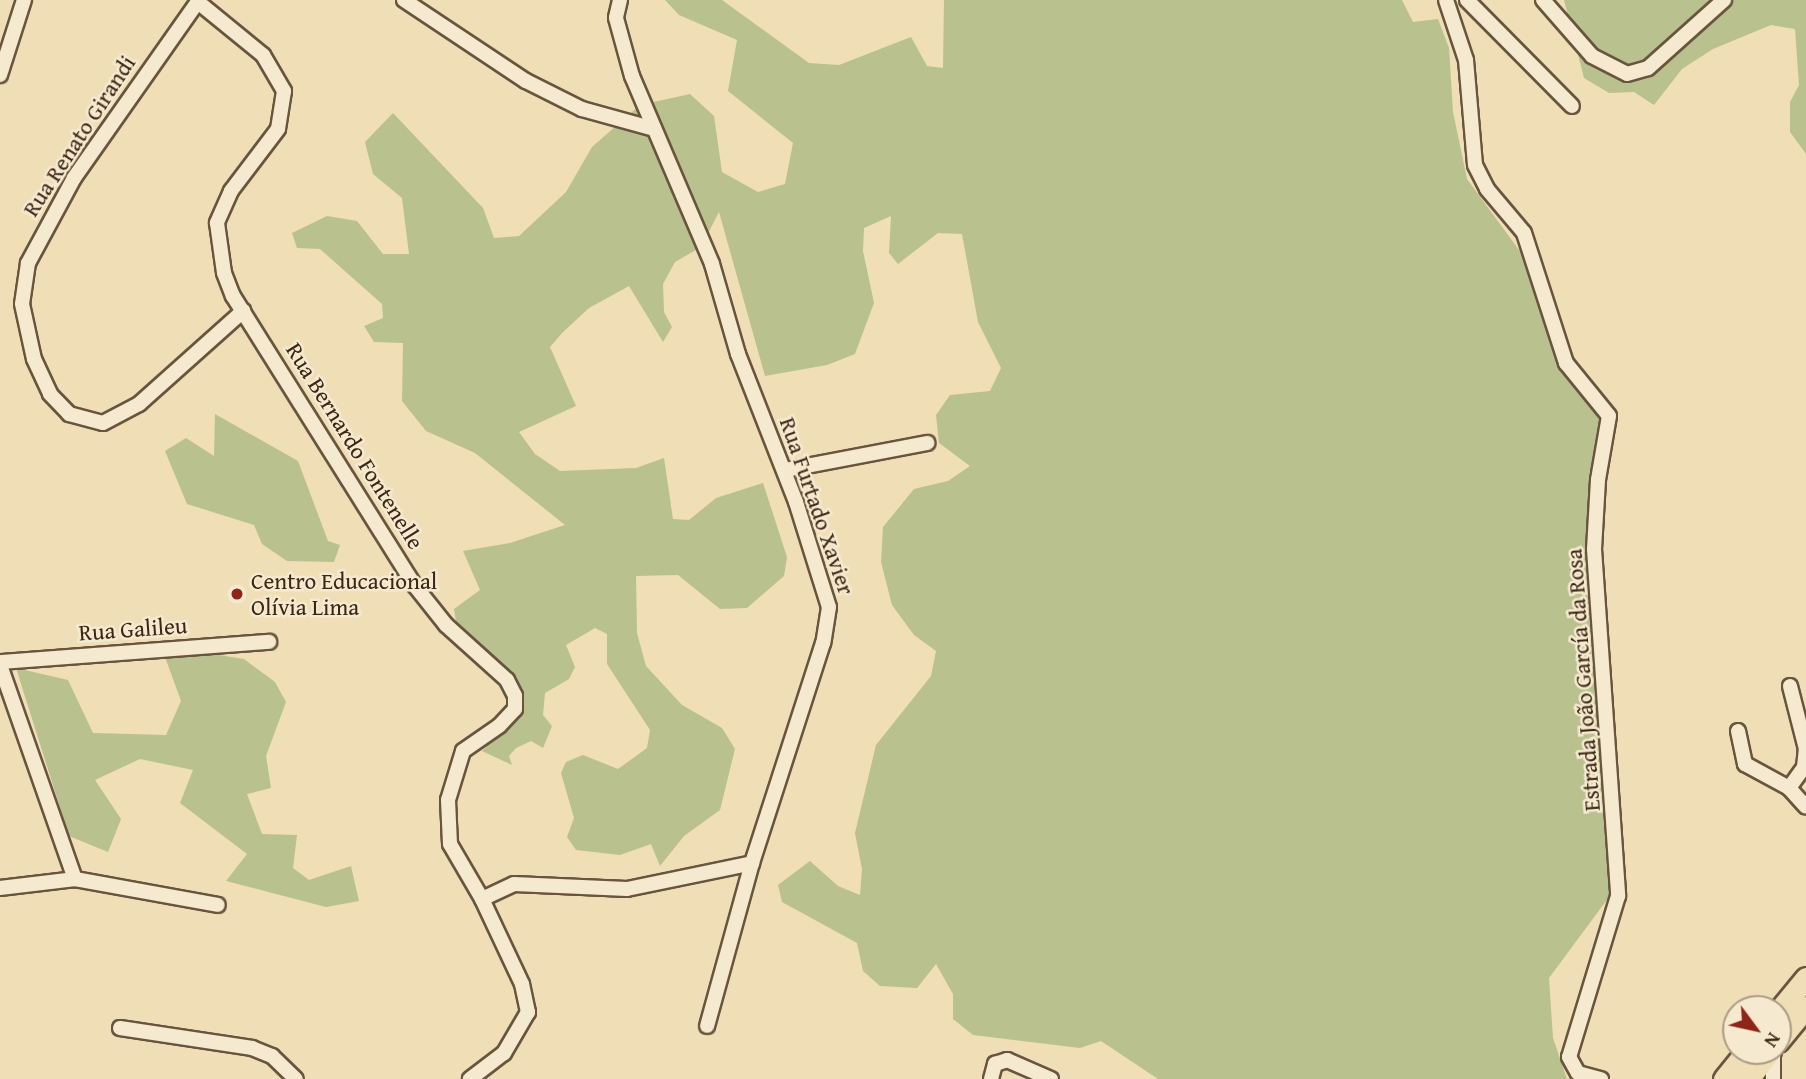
<!DOCTYPE html>
<meta charset="utf-8">
<style>
body{margin:0}
#map{position:relative;width:1806px;height:1079px;overflow:hidden;background:#efdeb6;font-family:"Gentium Book Plus",serif}
div>[style]{position:absolute}
.green>*{inset:0;background:#b9c18e}
.roads{filter:drop-shadow(2px 0 #69553d) drop-shadow(-2px 0 #69553d) drop-shadow(0 2px #69553d) drop-shadow(0 -2px #69553d)}
.minor>*{height:14px;margin:-7px;padding:0 7px;transform-origin:7px;border-radius:7px;background:#f5ead0}
.highway>*{height:21px;margin:-10.5px;padding:0 10.5px;transform-origin:10.5px;border-radius:10.5px;background:#efdeb6}
.dots>*{width:19px;height:19px;translate:-50% -50%;box-sizing:border-box;border:4px solid #f5ead0;border-radius:50%}
span{translate:-50% -50%;white-space:nowrap;text-align:center;line-height:1.15;-webkit-text-stroke:5px #f5ead0;paint-order:stroke}
.street-label{font-size:23px;color:#3c2715}
.poi-label{font-size:23px;color:#3c2715}
.left{translate:0 -50%;text-align:left}
.north{position:absolute;left:1722px;top:995px;width:70px;height:70px;box-sizing:border-box;background:#f5ead0;border:2px solid #ab9c85;border-radius:50%;rotate:123deg;font-size:19px;font-weight:700;line-height:28px;text-align:center;color:#3c2715}
.north::after{content:'';display:block;margin:auto;width:24px;height:32px;background:#8f2418;clip-path:polygon(50% 0,100% 100%,50% 72%,0 100%)}
</style>
<div id="map">
<div class="green">
<div style="clip-path:polygon(665px 0,722px 0,809px 63px,839px 65px,911px 37px,927px 66px,943px 68px,944px 0,1402px 0,1413px 22px,1438px 19px,1449px 48px,1453px 112px,1467px 179px,1533px 269px,1550px 335px,1577px 388px,1602px 406px,1605px 441px,1589px 473px,1590px 598px,1609px 774px,1613px 877px,1609px 897px,1549px 978px,1553px 1038px,1567px 1079px,1158px 1079px,1101px 1041px,1080px 1048px,973px 1035px,953px 1019px,953px 994px,936px 964px,917px 988px,880px 986px,863px 971px,857px 943px,782px 902px,778px 885px,810px 861px,838px 886px,860px 895px,862px 869px,855px 833px,876px 745px,931px 676px,936px 651px,914px 635px,892px 605px,881px 562px,883px 527px,914px 489px,948px 481px,970px 466px,939px 443px,936px 415px,950px 395px,990px 391px,1001px 368px,978px 322px,962px 234px,938px 233px,898px 264px,889px 253px,891px 216px,864px 228px,863px 251px,874px 303px,855px 354px,827px 365px,765px 376px,719px 212px,701px 247px,675px 262px,663px 284px,664px 312px,672px 327px,663px 342px,629px 286px,589px 308px,563px 332px,550px 347px,576px 406px,519px 432px,535px 454px,560px 471px,636px 468px,664px 458px,673px 519px,689px 520px,716px 498px,763px 483px,787px 557px,784px 576px,747px 608px,720px 609px,678px 575px,636px 576px,637px 633px,646px 666px,682px 705px,722px 728px,735px 749px,720px 810px,684px 836px,660px 866px,651px 844px,620px 855px,576px 850px,567px 837px,574px 818px,561px 773px,566px 762px,583px 755px,618px 769px,647px 748px,650px 730px,607px 664px,607px 634px,595px 628px,566px 645px,575px 667px,569px 679px,545px 693px,543px 715px,552px 726px,543px 748px,531px 741px,516px 748px,509px 756px,512px 765px,482px 751px,503px 730px,511px 691px,467px 647px,456px 622px,454px 609px,480px 590px,463px 551px,510px 543px,565px 525px,475px 453px,426px 431px,402px 401px,403px 343px,374px 342px,364px 326px,383px 318px,382px 304px,320px 249px,297px 248px,292px 233px,327px 216px,357px 221px,383px 254px,409px 254px,402px 198px,373px 174px,365px 142px,393px 113px,483px 208px,494px 238px,519px 236px,566px 192px,592px 147px,640px 105px,690px 94px,714px 116px,722px 172px,758px 192px,785px 184px,793px 143px,728px 91px,737px 40px,679px 15px)"></div>
<div style="clip-path:polygon(1564px 0,1806px 0,1806px 154px,1790px 132px,1790px 102px,1799px 85px,1795px 29px,1771px 25px,1713px 49px,1682px 69px,1654px 105px,1634px 92px,1609px 93px,1584px 78px)"></div>
<div style="clip-path:polygon(215px 414px,298px 461px,328px 541px,340px 545px,334px 562px,287px 561px,262px 544px,254px 525px,187px 504px,165px 451px,186px 438px,214px 456px)"></div>
<div style="clip-path:polygon(206px 653px,244px 659px,275px 682px,286px 702px,266px 756px,271px 788px,247px 794px,262px 834px,297px 835px,293px 868px,309px 880px,351px 866px,359px 901px,326px 907px,226px 881px,247px 854px,180px 803px,193px 770px,140px 759px,95px 780px,121px 819px,108px 852px,69px 836px,16px 668px,68px 680px,93px 733px,166px 735px,181px 701px,165px 657px)"></div>
</div>
<div class="roads">
<div class="minor">
<div style="left:199px;top:0;width:218px;rotate:125.1deg"></div>
<div style="left:74px;top:178px;width:97px;rotate:118.4deg"></div>
<div style="left:28px;top:263px;width:41px;rotate:98.3deg"></div>
<div style="left:22px;top:304px;width:56px;rotate:77.7deg"></div>
<div style="left:34px;top:359px;width:38px;rotate:65deg"></div>
<div style="left:50px;top:394px;width:28px;rotate:46deg"></div>
<div style="left:69px;top:414px;width:35px;rotate:15deg"></div>
<div style="left:103px;top:423px;width:41px;rotate:-27.8deg"></div>
<div style="left:139px;top:404px;width:140px;rotate:-41.8deg"></div>
<div style="left:404px;top:0;width:146px;rotate:33.6deg"></div>
<div style="left:526px;top:81px;width:63px;rotate:26.6deg"></div>
<div style="left:582px;top:109px;width:75px;rotate:15.5deg"></div>
<div style="left:620px;top:0;width:18px;rotate:103deg"></div>
<div style="left:616px;top:18px;width:60px;rotate:74.6deg"></div>
<div style="left:632px;top:76px;width:204px;rotate:66.9deg"></div>
<div style="left:712px;top:264px;width:94px;rotate:73.9deg"></div>
<div style="left:738px;top:354px;width:159px;rotate:68.6deg"></div>
<div style="left:796px;top:502px;width:110px;rotate:72.6deg"></div>
<div style="left:829px;top:607px;width:36px;rotate:99deg"></div>
<div style="left:823px;top:643px;width:231px;rotate:107.9deg"></div>
<div style="left:752px;top:863px;width:169px;rotate:105.4deg"></div>
<div style="left:1446px;top:0;width:63px;rotate:71.6deg"></div>
<div style="left:1466px;top:60px;width:105px;rotate:85.1deg"></div>
<div style="left:1475px;top:165px;width:27px;rotate:63deg"></div>
<div style="left:1487px;top:189px;width:57px;rotate:49.9deg"></div>
<div style="left:1524px;top:233px;width:137px;rotate:72.1deg"></div>
<div style="left:1566px;top:363px;width:68px;rotate:50.9deg"></div>
<div style="left:1609px;top:416px;width:65px;rotate:99.8deg"></div>
<div style="left:1598px;top:480px;width:69px;rotate:93.3deg"></div>
<div style="left:1594px;top:549px;width:348px;rotate:86deg"></div>
<div style="left:1618px;top:896px;width:168px;rotate:106.9deg"></div>
<div style="left:1569px;top:1057px;width:18px;rotate:61deg"></div>
<div style="left:1578px;top:1073px;width:24px;rotate:15deg"></div>
<div style="left:1467px;top:0;width:149px;rotate:45.3deg"></div>
<div style="left:1543px;top:0;width:74px;rotate:48.8deg"></div>
<div style="left:1592px;top:56px;width:39px;rotate:27deg"></div>
<div style="left:1627px;top:74px;width:22px;rotate:-16deg"></div>
<div style="left:1648px;top:68px;width:102px;rotate:-41.8deg"></div>
<div style="left:198px;top:2px;width:84px;rotate:39.2deg"></div>
<div style="left:263px;top:55px;width:42px;rotate:59.7deg"></div>
<div style="left:284px;top:91px;width:38px;rotate:99deg"></div>
<div style="left:278px;top:129px;width:78px;rotate:127.2deg"></div>
<div style="left:231px;top:191px;width:35px;rotate:114deg"></div>
<div style="left:217px;top:223px;width:50px;rotate:82deg"></div>
<div style="left:224px;top:273px;width:25px;rotate:69deg"></div>
<div style="left:233px;top:296px;width:342px;rotate:57.9deg"></div>
<div style="left:415px;top:586px;width:50px;rotate:51.5deg"></div>
<div style="left:446px;top:625px;width:82px;rotate:42deg"></div>
<div style="left:507px;top:680px;width:18px;rotate:63deg"></div>
<div style="left:515px;top:696px;width:13px;rotate:90deg"></div>
<div style="left:515px;top:709px;width:23px;rotate:133deg"></div>
<div style="left:499px;top:726px;width:44px;rotate:145.2deg"></div>
<div style="left:463px;top:751px;width:51px;rotate:107deg"></div>
<div style="left:448px;top:800px;width:44px;rotate:87.4deg"></div>
<div style="left:450px;top:844px;width:64px;rotate:59.8deg"></div>
<div style="left:482px;top:899px;width:94px;rotate:64.8deg"></div>
<div style="left:522px;top:984px;width:29px;rotate:78deg"></div>
<div style="left:528px;top:1012px;width:48px;rotate:120.3deg"></div>
<div style="left:504px;top:1053px;width:43px;rotate:142.6deg"></div>
<div style="left:0;top:75px;width:79px;rotate:-72.3deg"></div>
<div style="left:785px;top:470px;width:145px;rotate:-10.8deg"></div>
<div style="left:0;top:662px;width:270px;rotate:-4.3deg"></div>
<div style="left:0;top:665px;width:227px;rotate:70.7deg"></div>
<div style="left:1738px;top:731px;width:34px;rotate:78deg"></div>
<div style="left:1745px;top:764px;width:50px;rotate:28.6deg"></div>
<div style="left:1789px;top:788px;width:25px;rotate:48deg"></div>
<div style="left:1789px;top:788px;width:26px;rotate:-54deg"></div>
<div style="left:1804px;top:767px;width:18px;rotate:-84deg"></div>
<div style="left:1806px;top:749px;width:65px;rotate:-104.3deg"></div>
<div style="left:0;top:888px;width:76px;rotate:-6.8deg"></div>
<div style="left:75px;top:879px;width:145px;rotate:10.3deg"></div>
<div style="left:482px;top:899px;width:35px;rotate:-25deg"></div>
<div style="left:514px;top:884px;width:113px;rotate:2.5deg"></div>
<div style="left:627px;top:889px;width:128px;rotate:-11.7deg"></div>
<div style="left:120px;top:1028px;width:134px;rotate:8.6deg"></div>
<div style="left:252px;top:1048px;width:22px;rotate:22deg"></div>
<div style="left:272px;top:1056px;width:33px;rotate:44deg"></div>
<div style="left:1773px;top:1051px;width:28px;rotate:90deg"></div>
<div style="left:991px;top:1079px;width:16px;rotate:-75deg"></div>
<div style="left:995px;top:1064px;width:13px;rotate:-18deg"></div>
<div style="left:1007px;top:1060px;width:48px;rotate:23.4deg"></div>
</div>
<div class="highway">
<div style="left:1778px;top:1012px;width:44px;rotate:-50.5deg"></div>
<div style="left:1778px;top:1041px;width:44px;rotate:-50.5deg"></div>
<div style="left:1724px;top:1079px;width:36px;rotate:-51deg"></div>
<div style="left:1748px;top:1079px;width:36px;rotate:-52deg"></div>
</div>
</div>
<div class="dots">
<div style="left:237px;top:594px;background:#8f2418"></div>
</div>
<div class="street-label">
<span style="left:79px;top:136px;rotate:-57deg">Rua Renato Girandi</span>
<span style="left:355px;top:446px;rotate:58deg">Rua Bernardo Fontenelle</span>
<span style="left:817px;top:506px;rotate:71deg">Rua Furtado Xavier</span>
<span style="left:133px;top:629px;rotate:-4deg">Rua Galileu</span>
<span style="left:1583px;top:680px;rotate:-94deg">Estrada João García da Rosa</span>
</div>
<div class="poi-label">
<span class="left" style="left:251px;top:594px">Centro Educacional<br>Olívia Lima</span>
</div>
<div class="north">N</div>
</div>
